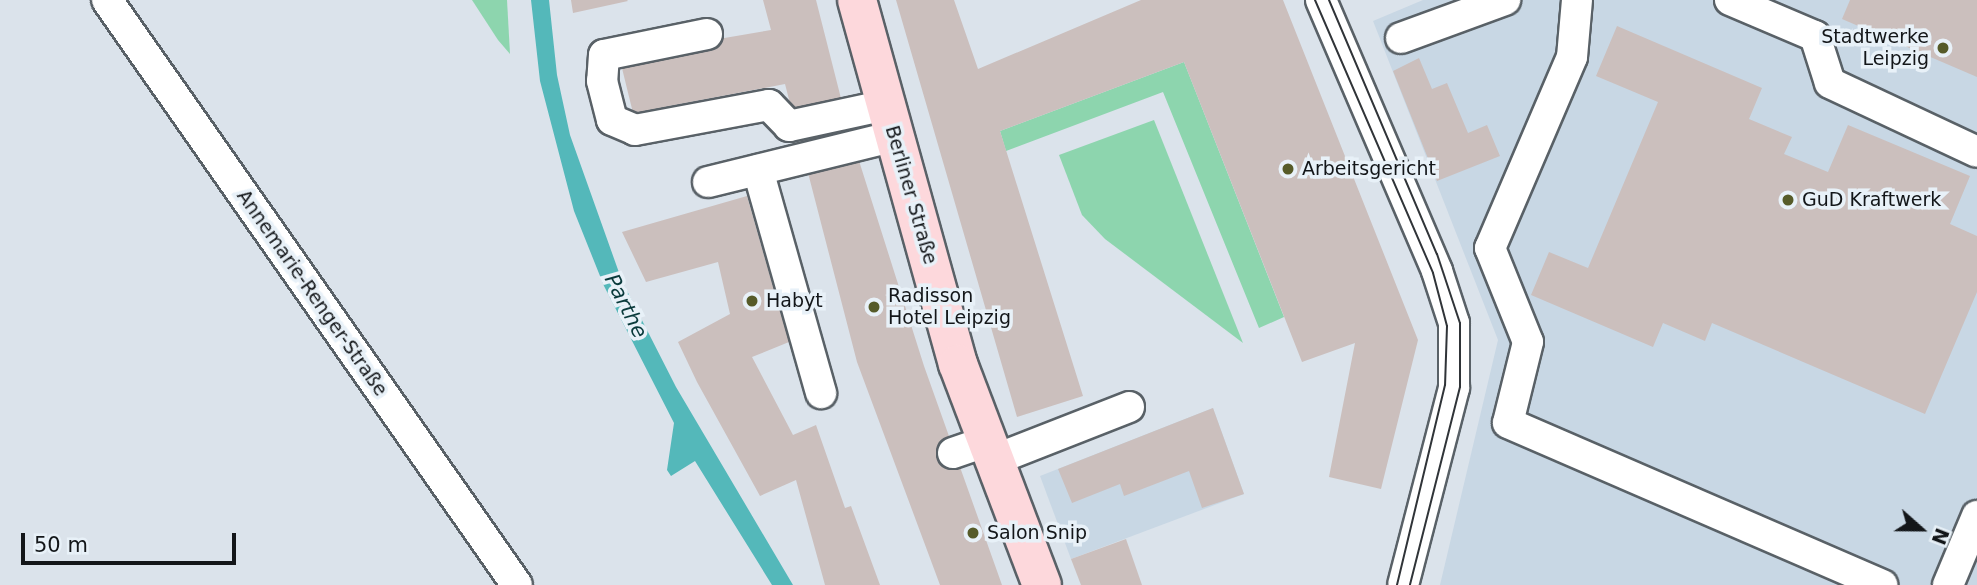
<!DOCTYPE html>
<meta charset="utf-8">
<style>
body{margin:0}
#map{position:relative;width:1977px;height:585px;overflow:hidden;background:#dbe3eb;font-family:"DejaVu Sans",sans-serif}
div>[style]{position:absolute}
.built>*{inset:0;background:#c8d7e4}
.green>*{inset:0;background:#8dd5ae}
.water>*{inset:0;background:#54b8ba}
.building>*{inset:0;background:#cbbfbd}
.roads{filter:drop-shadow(2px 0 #596167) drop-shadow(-2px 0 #596167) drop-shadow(0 2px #596167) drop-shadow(0 -2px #596167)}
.minor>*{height:30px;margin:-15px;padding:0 15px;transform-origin:15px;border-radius:15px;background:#fff}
.major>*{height:38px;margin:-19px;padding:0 19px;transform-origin:19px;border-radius:19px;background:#fdd8dc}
.tram>*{height:2px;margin:-1px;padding:0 1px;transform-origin:1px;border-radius:1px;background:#303438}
.dots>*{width:19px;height:19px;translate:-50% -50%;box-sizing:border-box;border:4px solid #e8f1f8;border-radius:50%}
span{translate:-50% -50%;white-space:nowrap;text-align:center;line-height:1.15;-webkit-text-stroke:7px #e8f1f8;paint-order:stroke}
.poi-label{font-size:19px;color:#131619}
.right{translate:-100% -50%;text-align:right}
.left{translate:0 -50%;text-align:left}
.street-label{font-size:19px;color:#131619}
.water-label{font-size:21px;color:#093a3b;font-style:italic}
.north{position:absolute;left:1886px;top:494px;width:70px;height:70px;-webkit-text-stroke:5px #e8f1f8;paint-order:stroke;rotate:111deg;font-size:19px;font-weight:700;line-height:28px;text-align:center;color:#131619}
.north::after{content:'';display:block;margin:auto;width:24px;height:32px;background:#131619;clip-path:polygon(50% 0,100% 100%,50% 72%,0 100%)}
.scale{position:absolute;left:21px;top:533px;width:215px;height:32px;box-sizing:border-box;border:4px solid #131619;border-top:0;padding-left:9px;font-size:21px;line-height:24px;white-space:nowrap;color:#131619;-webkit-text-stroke:5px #e8f1f8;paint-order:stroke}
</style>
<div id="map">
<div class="built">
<div style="clip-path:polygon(1423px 0,1977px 0,1977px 585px,1440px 585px,1498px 340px,1373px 21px)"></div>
<div style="clip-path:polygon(1213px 408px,1244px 494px,1071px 559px,1040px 476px)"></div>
</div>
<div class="green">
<div style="clip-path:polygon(472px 0,507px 0,510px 54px,498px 40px)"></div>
<div style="clip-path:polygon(1184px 62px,1284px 317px,1259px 328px,1163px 92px,1006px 151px,1000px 131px)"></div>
<div style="clip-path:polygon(1154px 120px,1243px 343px,1105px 239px,1082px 215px,1059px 155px)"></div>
</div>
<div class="water">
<div style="clip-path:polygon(531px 0,549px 0,557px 75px,570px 135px,622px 281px,676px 387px,793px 585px,772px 585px,695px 461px,671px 476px,667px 470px,674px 423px,604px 286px,574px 211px,540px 81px)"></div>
</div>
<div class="building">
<div style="clip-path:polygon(571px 0,627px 0,628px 1px,573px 13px)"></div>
<div style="clip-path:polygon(763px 0,816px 0,848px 126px,924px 366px,1002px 585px,940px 585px,857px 362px,785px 84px,633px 113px,619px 56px,771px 30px)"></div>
<div style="clip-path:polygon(896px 0,954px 0,978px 69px,1141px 0,1283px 0,1418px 340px,1381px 489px,1329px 477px,1355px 343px,1302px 362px,1184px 62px,1000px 131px,1083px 396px,1017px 417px)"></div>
<div style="clip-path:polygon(1850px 0,1977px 0,1977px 77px,1842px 19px)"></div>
<div style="clip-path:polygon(1617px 26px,1762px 88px,1749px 119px,1792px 137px,1784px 154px,1828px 172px,1848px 125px,1970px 176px,1950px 224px,1977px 236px,1977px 292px,1925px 414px,1712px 323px,1705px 341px,1663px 323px,1653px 347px,1531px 295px,1549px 252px,1588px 268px,1658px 102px,1596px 76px)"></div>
<div style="clip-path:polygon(1419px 58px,1432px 89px,1447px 83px,1468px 133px,1487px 125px,1500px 156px,1437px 181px,1393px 71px)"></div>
<div style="clip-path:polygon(747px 196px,789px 342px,752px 357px,793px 435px,816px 425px,845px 508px,851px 506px,880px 585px,825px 585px,796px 480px,760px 496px,697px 382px,678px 342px,730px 314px,718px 262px,646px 282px,622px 232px)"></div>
<div style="clip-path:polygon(1213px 408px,1244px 494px,1202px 508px,1189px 471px,1124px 496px,1120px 484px,1072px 503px,1058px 469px)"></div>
<div style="clip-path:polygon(1126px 539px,1142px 585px,1081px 585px,1071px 559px)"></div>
</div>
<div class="roads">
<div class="minor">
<div style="left:107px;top:0;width:714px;rotate:54.98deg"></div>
<div style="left:1321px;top:0;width:295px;rotate:66.8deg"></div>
<div style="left:1437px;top:271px;width:55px;rotate:71.9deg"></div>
<div style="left:1454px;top:323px;width:65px;rotate:90deg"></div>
<div style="left:1454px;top:388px;width:203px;rotate:104.5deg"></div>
<div style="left:1577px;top:0;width:57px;rotate:95deg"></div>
<div style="left:1572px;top:57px;width:208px;rotate:113.2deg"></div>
<div style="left:1490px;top:248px;width:101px;rotate:68deg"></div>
<div style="left:1528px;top:342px;width:83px;rotate:103.9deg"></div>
<div style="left:1508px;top:423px;width:408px;rotate:23.4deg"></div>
<div style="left:1730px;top:0;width:92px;rotate:23deg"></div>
<div style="left:1815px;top:36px;width:49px;rotate:72.3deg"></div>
<div style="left:1830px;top:83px;width:162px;rotate:25.1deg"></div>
<div style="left:707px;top:34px;width:105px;rotate:168.5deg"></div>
<div style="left:604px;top:55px;width:26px;rotate:94deg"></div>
<div style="left:602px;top:81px;width:40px;rotate:75.6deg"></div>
<div style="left:612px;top:120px;width:25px;rotate:23deg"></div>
<div style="left:635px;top:130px;width:136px;rotate:-10.6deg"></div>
<div style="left:769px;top:105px;width:29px;rotate:46deg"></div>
<div style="left:789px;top:126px;width:99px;rotate:-12.2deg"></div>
<div style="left:1401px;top:38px;width:111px;rotate:-20.1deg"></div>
<div style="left:758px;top:170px;width:232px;rotate:74.2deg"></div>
<div style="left:708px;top:182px;width:193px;rotate:-13.8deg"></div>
<div style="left:953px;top:453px;width:36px;rotate:-19deg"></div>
<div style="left:994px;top:460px;width:145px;rotate:-21.4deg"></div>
<div style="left:1948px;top:585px;width:75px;rotate:-67.2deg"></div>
</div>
<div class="major">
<div style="left:857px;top:0;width:378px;rotate:74.5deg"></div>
<div style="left:958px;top:364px;width:236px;rotate:69.2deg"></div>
</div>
</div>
<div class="tram">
<div style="left:1315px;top:0;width:297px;rotate:66.6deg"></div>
<div style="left:1433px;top:273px;width:55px;rotate:75.2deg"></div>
<div style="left:1447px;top:326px;width:59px;rotate:91.9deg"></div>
<div style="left:1445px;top:385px;width:206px;rotate:103.5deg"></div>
<div style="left:1329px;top:0;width:276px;rotate:67deg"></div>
<div style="left:1437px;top:254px;width:73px;rotate:71.6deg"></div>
<div style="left:1460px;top:323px;width:64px;rotate:90deg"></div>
<div style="left:1460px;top:387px;width:204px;rotate:104.2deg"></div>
</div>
<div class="dots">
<div style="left:1943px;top:48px;background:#565b29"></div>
<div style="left:1288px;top:169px;background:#565b29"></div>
<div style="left:1788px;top:200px;background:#565b29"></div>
<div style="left:752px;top:301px;background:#565b29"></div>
<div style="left:874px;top:307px;background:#565b29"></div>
<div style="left:973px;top:533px;background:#565b29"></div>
</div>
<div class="poi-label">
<span class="right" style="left:1929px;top:48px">Stadtwerke<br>Leipzig</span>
<span class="left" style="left:1302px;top:169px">Arbeitsgericht</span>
<span class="left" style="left:1802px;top:200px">GuD Kraftwerk</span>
<span class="left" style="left:888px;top:307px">Radisson<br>Hotel Leipzig</span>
<span class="left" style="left:766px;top:301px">Habyt</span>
<span class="left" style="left:987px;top:533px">Salon Snip</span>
</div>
<div class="street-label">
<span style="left:911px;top:195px;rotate:74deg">Berliner Straße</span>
<span style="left:312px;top:293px;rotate:55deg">Annemarie-Renger-Straße</span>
</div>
<div class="water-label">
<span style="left:626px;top:306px;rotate:63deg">Parthe</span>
</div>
<div class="north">N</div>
<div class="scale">50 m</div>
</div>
